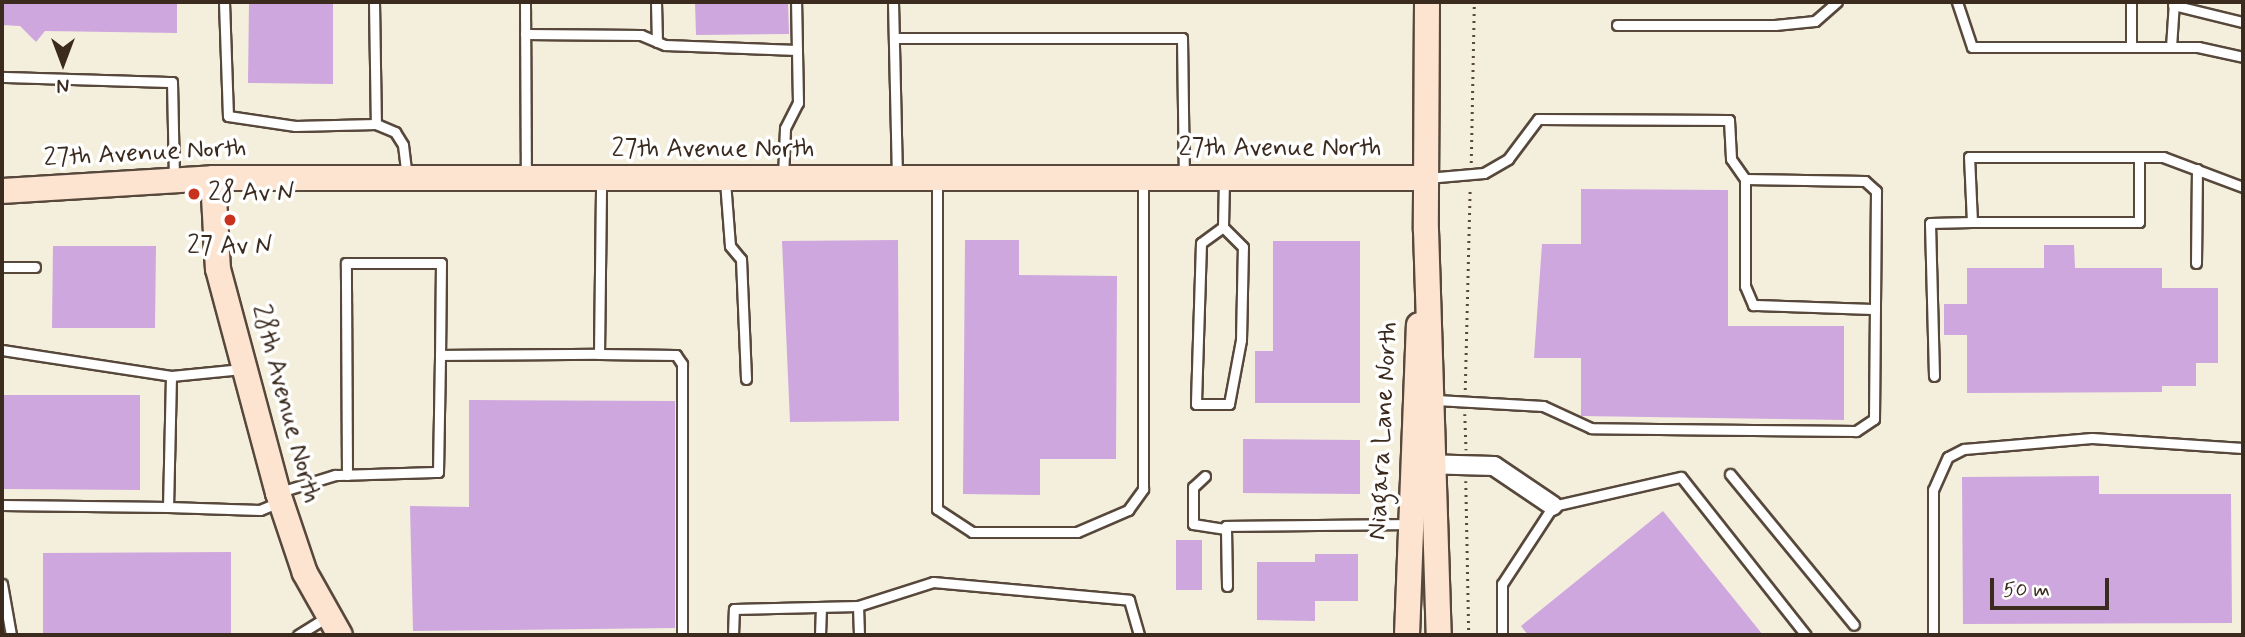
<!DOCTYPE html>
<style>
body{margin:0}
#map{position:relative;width:2245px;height:637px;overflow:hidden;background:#f4efdd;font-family:Mynerve,sans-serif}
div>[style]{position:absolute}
.building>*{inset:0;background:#cea7de}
.path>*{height:2.5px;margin-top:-1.25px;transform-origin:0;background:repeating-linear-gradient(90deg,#57483b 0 2px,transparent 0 7px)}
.roads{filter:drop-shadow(2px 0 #57483b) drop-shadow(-2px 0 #57483b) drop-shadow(0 2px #57483b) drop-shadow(0 -2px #57483b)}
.lane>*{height:9px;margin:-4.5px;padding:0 4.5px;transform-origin:4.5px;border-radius:4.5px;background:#fff}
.street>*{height:18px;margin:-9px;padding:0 9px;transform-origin:9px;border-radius:9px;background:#fff}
.secondary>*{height:24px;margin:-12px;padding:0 12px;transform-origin:12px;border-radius:12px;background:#fde4d1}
.dots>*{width:19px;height:19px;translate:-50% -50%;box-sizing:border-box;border:4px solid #fff;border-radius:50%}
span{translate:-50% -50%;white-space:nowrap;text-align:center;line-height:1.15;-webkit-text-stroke:7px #fff;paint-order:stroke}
.street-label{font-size:26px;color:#3b2a1e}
.poi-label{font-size:26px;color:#3b2a1e}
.left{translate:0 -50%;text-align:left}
.frame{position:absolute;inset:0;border:4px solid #3b2a1e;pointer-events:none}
.north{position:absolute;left:28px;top:28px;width:70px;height:70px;-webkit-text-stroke:5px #fff;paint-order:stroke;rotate:180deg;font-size:19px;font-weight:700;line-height:28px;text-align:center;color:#3b2a1e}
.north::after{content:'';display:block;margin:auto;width:24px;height:32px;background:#3b2a1e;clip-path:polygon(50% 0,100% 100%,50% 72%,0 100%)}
.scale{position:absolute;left:1990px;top:578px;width:119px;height:32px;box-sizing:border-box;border:4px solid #3b2a1e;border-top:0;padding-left:9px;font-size:21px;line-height:24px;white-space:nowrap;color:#3b2a1e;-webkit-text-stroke:5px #fff;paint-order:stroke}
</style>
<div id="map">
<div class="building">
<div style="clip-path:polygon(2px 2px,177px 2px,177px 33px,45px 31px,36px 42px,20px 26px,2px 25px)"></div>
<div style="clip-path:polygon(249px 2px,333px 2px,333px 84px,248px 83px)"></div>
<div style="clip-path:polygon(695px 2px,788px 2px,789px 34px,696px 35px)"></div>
<div style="clip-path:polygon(1581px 189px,1728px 190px,1728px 326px,1844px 326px,1844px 420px,1581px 416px,1581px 358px,1534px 358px,1542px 244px,1581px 244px)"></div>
<div style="clip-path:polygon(898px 240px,899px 421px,790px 422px,782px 241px)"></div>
<div style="clip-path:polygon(965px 240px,1019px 240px,1019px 275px,1117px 276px,1116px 459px,1040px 459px,1040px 495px,963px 494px)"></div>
<div style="clip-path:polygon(1273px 241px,1360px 241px,1360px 403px,1255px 403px,1255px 351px,1273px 351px)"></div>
<div style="clip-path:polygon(2044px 245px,2074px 245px,2075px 268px,2162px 268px,2162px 288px,2218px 288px,2218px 363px,2196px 363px,2196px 386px,2162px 386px,2162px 392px,1967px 393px,1967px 335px,1944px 335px,1944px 304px,1967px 304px,1967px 268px,2044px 268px)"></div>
<div style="clip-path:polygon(53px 246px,156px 246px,155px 328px,52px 328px)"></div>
<div style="clip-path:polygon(2px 395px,140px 395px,140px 490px,2px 489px)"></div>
<div style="clip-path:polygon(469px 400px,675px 401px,675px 628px,413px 631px,410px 506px,469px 507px)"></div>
<div style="clip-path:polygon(1243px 439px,1360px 440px,1360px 494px,1243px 493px)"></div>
<div style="clip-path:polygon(2099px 476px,2099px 494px,2231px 494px,2232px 623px,1963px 624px,1962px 477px)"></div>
<div style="clip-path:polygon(1663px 511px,1763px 635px,1528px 635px,1521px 626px)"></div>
<div style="clip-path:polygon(1176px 540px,1202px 540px,1202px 590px,1176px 590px)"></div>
<div style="clip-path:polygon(231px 552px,231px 635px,43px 635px,43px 553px)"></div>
<div style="clip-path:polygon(1315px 554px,1358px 554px,1358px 601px,1315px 601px,1315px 621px,1257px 620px,1257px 562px,1315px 562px)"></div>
</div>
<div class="path">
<div style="left:1471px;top:163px;width:161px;rotate:-88.9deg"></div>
<div style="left:1465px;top:390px;width:203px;rotate:-88.6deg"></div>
<div style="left:1465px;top:414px;width:36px;rotate:88deg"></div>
<div style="left:1466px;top:481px;width:154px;rotate:88.9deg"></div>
</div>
<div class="roads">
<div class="lane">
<div style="left:224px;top:2px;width:114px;rotate:88deg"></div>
<div style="left:228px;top:116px;width:68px;rotate:8.5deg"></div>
<div style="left:295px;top:126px;width:81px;rotate:-1.4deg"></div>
<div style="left:376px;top:124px;width:21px;rotate:23deg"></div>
<div style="left:395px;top:132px;width:15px;rotate:58deg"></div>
<div style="left:403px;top:145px;width:32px;rotate:83deg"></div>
<div style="left:374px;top:2px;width:122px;rotate:89.1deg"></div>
<div style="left:525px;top:2px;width:173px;rotate:89.7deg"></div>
<div style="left:656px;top:2px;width:40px;rotate:88.6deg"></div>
<div style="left:893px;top:2px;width:173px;rotate:88.7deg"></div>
<div style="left:1957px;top:2px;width:47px;rotate:71.6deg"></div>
<div style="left:1972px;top:47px;width:226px"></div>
<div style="left:2198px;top:47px;width:46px;rotate:12.5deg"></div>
<div style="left:2173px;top:5px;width:72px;rotate:13.7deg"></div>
<div style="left:1617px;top:25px;width:158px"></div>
<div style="left:1775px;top:25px;width:40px;rotate:-5.7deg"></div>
<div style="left:1815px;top:21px;width:29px;rotate:-41deg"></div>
<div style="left:525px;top:34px;width:116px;rotate:0.5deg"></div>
<div style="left:641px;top:35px;width:26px;rotate:23deg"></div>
<div style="left:665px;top:45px;width:132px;rotate:2.2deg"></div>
<div style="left:894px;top:38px;width:288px"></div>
<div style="left:1182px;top:38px;width:137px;rotate:89.2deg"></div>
<div style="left:2131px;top:47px;width:45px;rotate:-90deg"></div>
<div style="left:2171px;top:47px;width:45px;rotate:-86.2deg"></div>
<div style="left:2px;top:77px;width:170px;rotate:1.7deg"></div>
<div style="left:172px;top:82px;width:96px;rotate:88.8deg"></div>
<div style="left:783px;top:178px;width:50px;rotate:-87.7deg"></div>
<div style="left:785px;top:128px;width:28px;rotate:-63deg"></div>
<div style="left:798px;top:103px;width:101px;rotate:-91.1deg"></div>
<div style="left:1427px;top:178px;width:57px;rotate:-5deg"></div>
<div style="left:1484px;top:173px;width:28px;rotate:-30deg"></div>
<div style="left:1508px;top:159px;width:50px;rotate:-53.1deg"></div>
<div style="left:1538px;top:119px;width:191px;rotate:0.3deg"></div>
<div style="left:1729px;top:120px;width:39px;rotate:87deg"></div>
<div style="left:1731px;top:159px;width:24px;rotate:55deg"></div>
<div style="left:1745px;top:179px;width:120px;rotate:1deg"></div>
<div style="left:1865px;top:181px;width:15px;rotate:42deg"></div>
<div style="left:1876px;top:191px;width:228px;rotate:90.5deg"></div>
<div style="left:1874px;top:419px;width:22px;rotate:146deg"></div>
<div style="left:1856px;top:431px;width:265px;rotate:-179.4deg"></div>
<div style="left:1591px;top:428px;width:53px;rotate:-155.4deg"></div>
<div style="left:1543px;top:406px;width:107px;rotate:-176.8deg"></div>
<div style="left:1745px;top:179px;width:107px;rotate:90deg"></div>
<div style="left:1745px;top:286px;width:21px;rotate:67deg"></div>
<div style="left:1753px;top:305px;width:122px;rotate:1.9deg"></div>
<div style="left:725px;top:181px;width:65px;rotate:85.6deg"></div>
<div style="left:730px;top:246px;width:17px;rotate:50deg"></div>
<div style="left:741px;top:259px;width:120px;rotate:87.6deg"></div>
<div style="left:937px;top:181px;width:328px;rotate:90deg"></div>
<div style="left:937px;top:509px;width:42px;rotate:33.3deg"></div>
<div style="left:972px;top:532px;width:105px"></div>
<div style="left:1077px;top:532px;width:56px;rotate:-23.3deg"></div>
<div style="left:1128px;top:510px;width:26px;rotate:-54deg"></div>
<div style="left:1143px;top:489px;width:307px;rotate:-90deg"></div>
<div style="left:1972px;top:222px;width:167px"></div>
<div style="left:2139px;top:222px;width:65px;rotate:-90deg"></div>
<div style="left:1223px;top:227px;width:27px;rotate:144deg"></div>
<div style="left:1201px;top:243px;width:161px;rotate:91.8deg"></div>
<div style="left:1196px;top:404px;width:33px"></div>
<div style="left:1229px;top:404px;width:65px;rotate:-79.4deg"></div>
<div style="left:1241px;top:340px;width:93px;rotate:-88.8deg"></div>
<div style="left:1243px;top:247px;width:28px;rotate:-135deg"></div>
<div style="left:1223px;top:227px;width:48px;rotate:-88.8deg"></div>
<div style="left:2196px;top:263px;width:94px;rotate:-89.4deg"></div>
<div style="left:2px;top:267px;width:33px"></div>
<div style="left:2px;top:350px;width:171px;rotate:8.7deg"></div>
<div style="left:599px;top:354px;width:77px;rotate:0.7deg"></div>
<div style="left:676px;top:355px;width:11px;rotate:56deg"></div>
<div style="left:682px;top:364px;width:271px;rotate:90deg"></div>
<div style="left:242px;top:369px;width:71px;rotate:174.4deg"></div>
<div style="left:171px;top:376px;width:131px;rotate:91.3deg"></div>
<div style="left:168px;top:507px;width:92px;rotate:1.9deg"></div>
<div style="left:260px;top:510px;width:21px;rotate:-23deg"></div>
<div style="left:1934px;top:376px;width:153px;rotate:-91.5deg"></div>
<div style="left:1930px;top:223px;width:42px;rotate:-1.4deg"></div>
<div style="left:1972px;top:222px;width:65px;rotate:-92.6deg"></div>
<div style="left:1969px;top:157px;width:194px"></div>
<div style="left:2163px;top:157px;width:85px;rotate:20.6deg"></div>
<div style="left:1730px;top:474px;width:195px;rotate:50.6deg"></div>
<div style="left:347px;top:475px;width:212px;rotate:-90.3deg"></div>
<div style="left:346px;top:263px;width:95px"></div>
<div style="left:441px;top:263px;width:92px;rotate:90.6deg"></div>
<div style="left:1205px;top:476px;width:16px;rotate:137deg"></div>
<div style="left:1193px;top:487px;width:37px;rotate:90deg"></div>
<div style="left:1193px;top:524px;width:33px;rotate:9deg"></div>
<div style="left:280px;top:492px;width:58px;rotate:-17.2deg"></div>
<div style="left:335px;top:475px;width:103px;rotate:-1.7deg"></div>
<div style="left:438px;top:472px;width:117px;rotate:-89deg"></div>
<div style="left:440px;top:355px;width:159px;rotate:-0.4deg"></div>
<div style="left:599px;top:354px;width:173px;rotate:-89.3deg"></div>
<div style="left:2px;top:505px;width:166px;rotate:0.7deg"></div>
<div style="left:2px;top:584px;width:52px;rotate:80deg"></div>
<div style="left:1227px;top:586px;width:60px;rotate:-91deg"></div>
<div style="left:1226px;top:526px;width:182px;rotate:-0.6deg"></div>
<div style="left:858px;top:606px;width:29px;rotate:88deg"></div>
<div style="left:298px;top:635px;width:34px;rotate:-32deg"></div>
<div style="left:733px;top:635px;width:26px;rotate:-88deg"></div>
<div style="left:734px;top:609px;width:124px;rotate:-1.4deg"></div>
<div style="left:858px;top:606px;width:79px;rotate:-17.7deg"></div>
<div style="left:933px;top:582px;width:197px;rotate:5.2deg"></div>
<div style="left:1129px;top:600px;width:36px;rotate:74deg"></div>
<div style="left:820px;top:635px;width:25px;rotate:-88deg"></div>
<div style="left:1502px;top:635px;width:51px;rotate:-90deg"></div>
<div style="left:1502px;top:584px;width:93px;rotate:-56.8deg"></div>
<div style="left:1553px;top:506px;width:131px;rotate:-12.8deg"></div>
<div style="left:1681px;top:477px;width:201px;rotate:51.7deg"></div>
<div style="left:1933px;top:635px;width:145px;rotate:-90deg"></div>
<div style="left:1933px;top:490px;width:36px;rotate:-66deg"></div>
<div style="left:1948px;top:457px;width:18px;rotate:-27deg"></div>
<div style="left:1964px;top:449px;width:128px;rotate:-4.9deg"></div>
<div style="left:2092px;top:438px;width:151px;rotate:3.8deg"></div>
</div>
<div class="street">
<div style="left:1422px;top:464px;width:72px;rotate:1.6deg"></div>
<div style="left:1494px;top:466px;width:71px;rotate:34.1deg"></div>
</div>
<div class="secondary">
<div style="left:1427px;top:2px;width:228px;rotate:90.3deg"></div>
<div style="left:1426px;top:230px;width:405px;rotate:88.2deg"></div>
<div style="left:213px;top:178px;width:91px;rotate:86.9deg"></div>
<div style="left:218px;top:269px;width:232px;rotate:75deg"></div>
<div style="left:278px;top:493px;width:84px;rotate:71.4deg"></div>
<div style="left:305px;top:573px;width:71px;rotate:60.6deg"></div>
<div style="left:2px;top:191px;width:211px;rotate:-3.5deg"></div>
<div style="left:213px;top:178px;width:1212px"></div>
<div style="left:1407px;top:635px;width:310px;rotate:-87.8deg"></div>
</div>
</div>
<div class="dots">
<div style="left:194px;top:194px;background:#c8321e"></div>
<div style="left:230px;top:220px;background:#c8321e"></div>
</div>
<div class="street-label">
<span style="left:1280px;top:149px">27th Avenue North</span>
<span style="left:713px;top:150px">27th Avenue North</span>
<span style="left:145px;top:154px;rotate:-3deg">27th Avenue North</span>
<span style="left:285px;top:404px;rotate:75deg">28th Avenue North</span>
<span style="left:1384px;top:431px;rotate:-87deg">Niagara Lane North</span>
</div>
<div class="poi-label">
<span class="left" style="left:208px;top:194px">28 Av N</span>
<span style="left:230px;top:247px">27 Av N</span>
</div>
<div class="frame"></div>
<div class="north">N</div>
<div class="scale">50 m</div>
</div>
